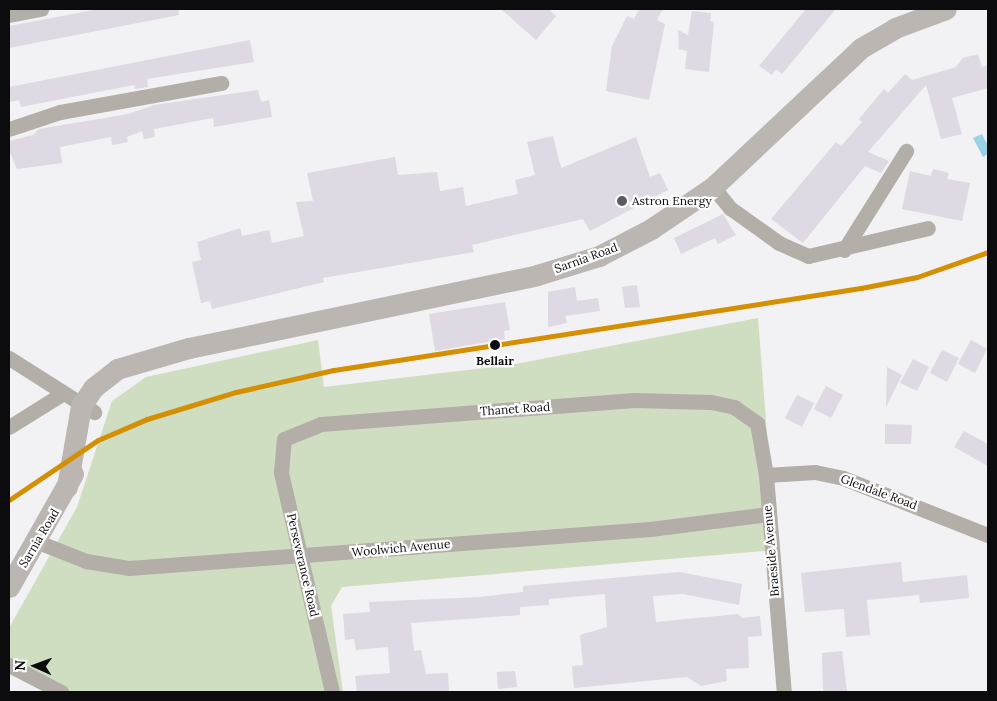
<!DOCTYPE html>
<style>
body{margin:0}
#map{position:relative;width:997px;height:701px;overflow:hidden;background:#f2f1f4;font-family:Lora,serif}
div>[style]{position:absolute}
.green>*{inset:0;background:#cfddc0}
.water>*{inset:0;background:#9ad2e5}
.building>*{inset:0;background:#ded9e2}
.street>*{height:15px;margin:-7.5px;padding:0 7.5px;transform-origin:7.5px;border-radius:7.5px;background:#b3aea7}
.secondary>*{height:21px;margin:-10.5px;padding:0 10.5px;transform-origin:10.5px;border-radius:10.5px;background:#bbb6b2}
.rail-1>*{height:5px;margin:-2.5px;padding:0 2.5px;transform-origin:2.5px;border-radius:2.5px;background:#d48f02}
.dots>*{width:14px;height:14px;translate:-50% -50%;box-sizing:border-box;border:2px solid #fffeff;border-radius:50%}
span{translate:-50% -50%;white-space:nowrap;text-align:center;line-height:1.15;-webkit-text-stroke:4.5px #fffeff;paint-order:stroke}
.poi-label{font-size:12px;color:#0c0b0d}
.left{translate:0 -50%;text-align:left}
.street-label{font-size:12px;color:#0c0b0d}
.stop-label{font-size:12px;color:#0c0b0d;font-weight:700}
.frame{position:absolute;inset:0;border:10px solid #0c0b0d;pointer-events:none}
.north{position:absolute;left:10px;top:641px;width:50px;height:50px;-webkit-text-stroke:4px #fffeff;paint-order:stroke;rotate:272deg;font-size:14px;font-weight:700;line-height:20px;text-align:center;color:#0c0b0d}
.north::after{content:'';display:block;margin:auto;width:18px;height:22px;background:#0c0b0d;clip-path:polygon(50% 0,100% 100%,50% 72%,0 100%)}
</style>
<div id="map">
<div class="green">
<div style="clip-path:polygon(758px 318px,776px 550px,342px 587px,331px 606px,343px 692px,70px 692px,9px 659px,9px 628px,77px 507px,112px 401px,146px 377px,318px 340px,324px 387px,510px 365px)"></div>
</div>
<div class="water">
<div style="clip-path:polygon(982px 134px,988px 146px,988px 154px,983px 157px,973px 138px)"></div>
</div>
<div class="building">
<div style="clip-path:polygon(99px 9px,178px 9px,179px 15px,9px 48px,9px 26px)"></div>
<div style="clip-path:polygon(501px 9px,548px 9px,556px 16px,536px 40px)"></div>
<div style="clip-path:polygon(639px 9px,663px 9px,657px 20px,665px 24px,649px 100px,606px 91px,612px 46px,627px 16px,634px 19px)"></div>
<div style="clip-path:polygon(806px 9px,836px 9px,782px 74px,776px 69px,772px 75px,759px 66px)"></div>
<div style="clip-path:polygon(692px 11px,711px 13px,710px 21px,714px 22px,709px 72px,685px 69px,687px 51px,679px 49px,678px 30px,688px 35px)"></div>
<div style="clip-path:polygon(250px 40px,254px 62px,147px 79px,148px 87px,135px 89px,134px 85px,21px 107px,19px 100px,9px 102px,9px 87px)"></div>
<div style="clip-path:polygon(978px 54px,982px 67px,988px 65px,988px 88px,952px 98px,962px 134px,941px 139px,926px 85px,868px 152px,889px 161px,881px 173px,865px 166px,803px 243px,771px 219px,836px 142px,841px 146px,862px 122px,859px 119px,884px 89px,888px 93px,905px 74px,912px 80px,956px 67px,963px 58px)"></div>
<div style="clip-path:polygon(258px 90px,261px 102px,269px 100px,272px 117px,214px 127px,213px 118px,154px 129px,155px 137px,144px 139px,142px 131px,127px 137px,128px 142px,112px 145px,111px 137px,60px 147px,62px 163px,17px 169px,9px 150px,9px 141px,33px 135px,39px 129px,128px 114px,154px 105px)"></div>
<div style="clip-path:polygon(553px 136px,561px 168px,636px 137px,650px 177px,660px 173px,668px 190px,590px 231px,583px 219px,472px 245px,474px 252px,323px 278px,324px 282px,212px 309px,210px 301px,201px 303px,192px 262px,201px 260px,197px 242px,240px 228px,242px 236px,269px 230px,272px 243px,304px 236px,296px 202px,313px 201px,307px 173px,395px 157px,398px 175px,437px 172px,440px 191px,463px 187px,466px 206px,518px 194px,515px 180px,535px 175px,527px 142px)"></div>
<div style="clip-path:polygon(933px 169px,949px 173px,947px 179px,970px 183px,962px 221px,902px 209px,910px 171px,931px 176px)"></div>
<div style="clip-path:polygon(723px 214px,736px 235px,718px 244px,715px 238px,681px 254px,674px 238px)"></div>
<div style="clip-path:polygon(637px 285px,640px 307px,625px 308px,622px 287px)"></div>
<div style="clip-path:polygon(575px 287px,577px 301px,598px 298px,600px 311px,565px 316px,567px 323px,548px 327px,548px 292px)"></div>
<div style="clip-path:polygon(505px 302px,510px 330px,504px 331px,505px 339px,435px 351px,429px 314px)"></div>
<div style="clip-path:polygon(971px 340px,987px 349px,975px 373px,958px 364px)"></div>
<div style="clip-path:polygon(942px 350px,959px 358px,947px 382px,930px 373px)"></div>
<div style="clip-path:polygon(913px 359px,929px 367px,917px 391px,900px 383px)"></div>
<div style="clip-path:polygon(887px 367px,902px 375px,886px 407px)"></div>
<div style="clip-path:polygon(826px 386px,843px 395px,831px 418px,814px 409px)"></div>
<div style="clip-path:polygon(797px 395px,814px 403px,802px 427px,785px 418px)"></div>
<div style="clip-path:polygon(885px 424px,912px 425px,911px 444px,885px 444px)"></div>
<div style="clip-path:polygon(964px 431px,988px 444px,988px 466px,954px 447px)"></div>
<div style="clip-path:polygon(901px 562px,903px 582px,967px 575px,969px 598px,920px 603px,919px 595px,867px 600px,870px 635px,846px 637px,844px 609px,805px 612px,801px 573px)"></div>
<div style="clip-path:polygon(680px 572px,742px 584px,739px 605px,683px 594px,653px 596px,656px 622px,738px 614px,742px 618px,760px 616px,762px 636px,748px 637px,749px 668px,726px 669px,727px 681px,701px 686px,687px 677px,574px 688px,572px 666px,583px 665px,580px 635px,607px 627px,605px 594px,549px 599px,549px 605px,520px 607px,520px 615px,411px 623px,414px 651px,421px 650px,426px 674px,448px 673px,449px 692px,357px 692px,355px 676px,390px 673px,388px 647px,356px 650px,354px 639px,345px 640px,343px 614px,370px 612px,369px 602px,479px 597px,523px 592px,523px 586px)"></div>
<div style="clip-path:polygon(842px 651px,847px 692px,823px 692px,822px 653px)"></div>
<div style="clip-path:polygon(515px 671px,517px 687px,498px 689px,497px 672px)"></div>
</div>
<div class="street">
<div style="left:9px;top:15px;width:33px;rotate:-11deg"></div>
<div style="left:9px;top:129px;width:54px;rotate:-18.4deg"></div>
<div style="left:60px;top:112px;width:164px;rotate:-10.2deg"></div>
<div style="left:713px;top:187px;width:27px;rotate:51deg"></div>
<div style="left:730px;top:208px;width:60px;rotate:35.5deg"></div>
<div style="left:779px;top:243px;width:32px;rotate:24deg"></div>
<div style="left:808px;top:256px;width:123px;rotate:-13.1deg"></div>
<div style="left:844px;top:250px;width:117px;rotate:-57.9deg"></div>
<div style="left:9px;top:358px;width:101px;rotate:32.4deg"></div>
<div style="left:9px;top:427px;width:62px;rotate:-31.9deg"></div>
<div style="left:766px;top:475px;width:49px;rotate:-3.5deg"></div>
<div style="left:815px;top:472px;width:29px;rotate:12deg"></div>
<div style="left:843px;top:478px;width:156px;rotate:21.5deg"></div>
<div style="left:38px;top:542px;width:52px;rotate:21.6deg"></div>
<div style="left:86px;top:561px;width:44px;rotate:9.2deg"></div>
<div style="left:129px;top:568px;width:522px;rotate:-4.28deg"></div>
<div style="left:650px;top:529px;width:119px;rotate:-7.2deg"></div>
<div style="left:9px;top:665px;width:59px;rotate:27.4deg"></div>
<div style="left:332px;top:692px;width:226px;rotate:-103.1deg"></div>
<div style="left:281px;top:472px;width:33px;rotate:-85deg"></div>
<div style="left:284px;top:439px;width:40px;rotate:-22deg"></div>
<div style="left:321px;top:424px;width:314px;rotate:-4.4deg"></div>
<div style="left:634px;top:400px;width:77px;rotate:1.5deg"></div>
<div style="left:711px;top:402px;width:24px;rotate:12deg"></div>
<div style="left:734px;top:407px;width:28px;rotate:35deg"></div>
<div style="left:757px;top:423px;width:53px;rotate:80.2deg"></div>
<div style="left:766px;top:475px;width:218px;rotate:85.3deg"></div>
</div>
<div class="secondary">
<div style="left:67px;top:487px;width:82px;rotate:-80.2deg"></div>
<div style="left:81px;top:406px;width:22px;rotate:-56deg"></div>
<div style="left:93px;top:388px;width:31px;rotate:-38deg"></div>
<div style="left:117px;top:369px;width:75px;rotate:-16.3deg"></div>
<div style="left:189px;top:348px;width:356px;rotate:-11.8deg"></div>
<div style="left:537px;top:275px;width:65px;rotate:-17deg"></div>
<div style="left:599px;top:256px;width:59px;rotate:-27.4deg"></div>
<div style="left:651px;top:229px;width:75px;rotate:-34.1deg"></div>
<div style="left:713px;top:187px;width:203px;rotate:-43.2deg"></div>
<div style="left:861px;top:48px;width:39px;rotate:-30deg"></div>
<div style="left:895px;top:28px;width:54px;rotate:-20.4deg"></div>
<div style="left:9px;top:587px;width:130px;rotate:-60.5deg"></div>
</div>
<div class="rail-1">
<div style="left:9px;top:500px;width:107px;rotate:-34deg"></div>
<div style="left:98px;top:440px;width:53px;rotate:-23.2deg"></div>
<div style="left:147px;top:419px;width:93px;rotate:-16.9deg"></div>
<div style="left:236px;top:392px;width:100px;rotate:-12.7deg"></div>
<div style="left:334px;top:370px;width:533px;rotate:-8.84deg"></div>
<div style="left:861px;top:288px;width:57px;rotate:-11.1deg"></div>
<div style="left:917px;top:277px;width:75px;rotate:-19.4deg"></div>
</div>
<div class="dots">
<div style="left:622px;top:201px;background:#5c5c5e"></div>
<div style="left:495px;top:345px;background:#0c0b0d"></div>
</div>
<div class="poi-label">
<span class="left" style="left:632px;top:201px">Astron Energy</span>
</div>
<div class="street-label">
<span style="left:586px;top:258px;rotate:-20deg">Sarnia Road</span>
<span style="left:515px;top:409px;rotate:-4deg">Thanet Road</span>
<span style="left:879px;top:492px;rotate:20deg">Glendale Road</span>
<span style="left:39px;top:538px;rotate:-59deg">Sarnia Road</span>
<span style="left:401px;top:548px;rotate:-5deg">Woolwich Avenue</span>
<span style="left:771px;top:551px;rotate:-95deg">Braeside Avenue</span>
<span style="left:303px;top:565px;rotate:77deg">Perseverance Road</span>
</div>
<div class="stop-label">
<span style="left:495px;top:361px">Bellair</span>
</div>
<div class="frame"></div>
<div class="north">N</div>
</div>
